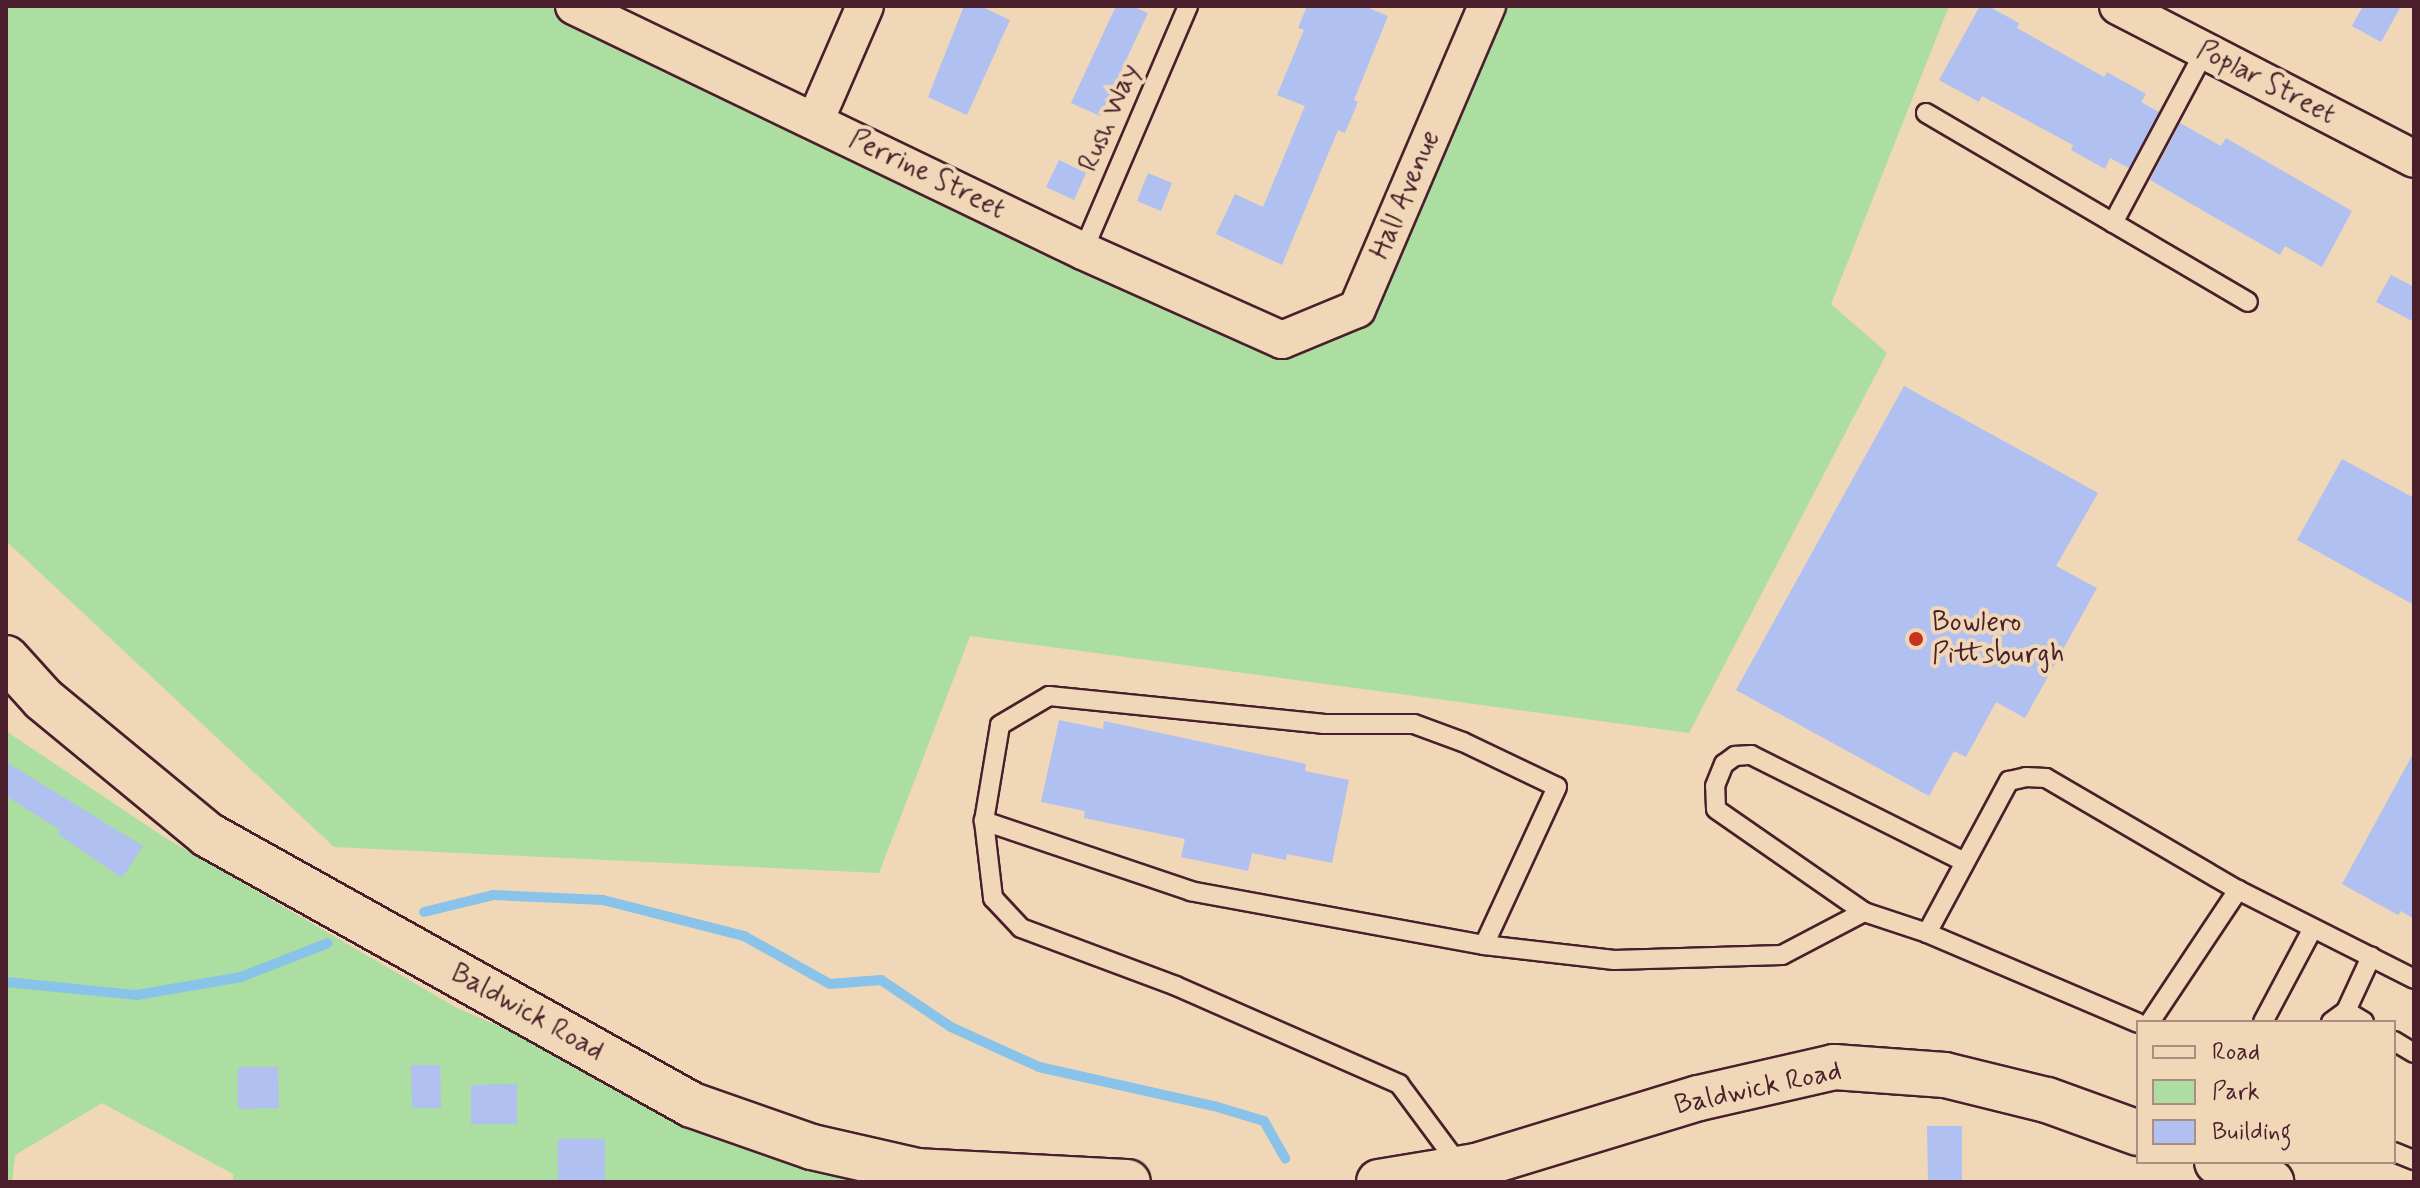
<!DOCTYPE html>
<style>
body{margin:0}
#map{position:relative;width:2420px;height:1188px;overflow:hidden;background:#efd7b7;font-family:Mynerve,sans-serif}
div>[style]{position:absolute}
.green>*{inset:0;background:#abdea0}
.stream>*{height:10px;margin:-5px;padding:0 5px;transform-origin:5px;border-radius:5px;background:#8ac3e9}
.building>*{inset:0;background:#b0c0f0}
.roads{filter:drop-shadow(2px 0 #4a1f2b) drop-shadow(-2px 0 #4a1f2b) drop-shadow(0 2px #4a1f2b) drop-shadow(0 -2px #4a1f2b)}
.service>*{height:18px;margin:-9px;padding:0 9px;transform-origin:9px;border-radius:9px;background:#efd7b7}
.minor>*{height:36px;margin:-18px;padding:0 18px;transform-origin:18px;border-radius:18px;background:#efd7b7}
.primary>*{height:44px;margin:-22px;padding:0 22px;transform-origin:22px;border-radius:22px;background:#efd7b7}
.dots>*{width:22px;height:22px;translate:-50% -50%;box-sizing:border-box;border:4px solid #efd7b7;border-radius:50%}
span{translate:-50% -50%;white-space:nowrap;text-align:center;line-height:1.15;-webkit-text-stroke:8px #efd7b7;paint-order:stroke}
.street-label{font-size:28px;color:#4a1f2b}
.poi-label{font-size:28px;color:#4a1f2b}
.left{translate:0 -50%;text-align:left}
.frame{position:absolute;inset:0;border:8px solid #4a1f2b;pointer-events:none}
.legend{position:absolute;left:2136px;top:1020px;width:260px;height:144px;box-sizing:border-box;background:#efd7b7;border:2px solid #ad8d7f;margin:0;padding:10px 14px;list-style:none;font-size:24px;color:#4a1f2b}
.legend li{display:flex;align-items:center;gap:16px;height:40px}
.legend b{width:40px;border:2px solid #ad8d7f}
</style>
<div id="map">
<div class="green">
<div style="clip-path:polygon(6px 6px,556px 6px,1304px 334px,1364px 290px,1486px 6px,1949px 6px,1831px 304px,1887px 353px,1689px 733px,970px 636px,879px 873px,334px 847px,6px 541px)"></div>
<div style="clip-path:polygon(6px 731px,164px 837px,457px 1008px,858px 1182px,233px 1182px,233px 1174px,102px 1103px,15px 1155px,12px 1182px,6px 1182px)"></div>
</div>
<div class="stream">
<div style="left:424px;top:912px;width:71px;rotate:-13.8deg"></div>
<div style="left:493px;top:895px;width:110px;rotate:2.6deg"></div>
<div style="left:603px;top:900px;width:146px;rotate:14.3deg"></div>
<div style="left:744px;top:936px;width:98px;rotate:29.2deg"></div>
<div style="left:830px;top:984px;width:51px;rotate:-4.5deg"></div>
<div style="left:881px;top:980px;width:84px;rotate:33.9deg"></div>
<div style="left:951px;top:1027px;width:97px;rotate:24.4deg"></div>
<div style="left:1039px;top:1067px;width:179px;rotate:12.6deg"></div>
<div style="left:1214px;top:1106px;width:52px;rotate:16.7deg"></div>
<div style="left:1264px;top:1121px;width:43px;rotate:60.4deg"></div>
<div style="left:6px;top:982px;width:132px;rotate:5.7deg"></div>
<div style="left:137px;top:995px;width:106px;rotate:-9.8deg"></div>
<div style="left:241px;top:977px;width:93px;rotate:-21.3deg"></div>
</div>
<div class="building">
<div style="clip-path:polygon(964px 6px,980px 6px,1010px 20px,967px 115px,928px 97px)"></div>
<div style="clip-path:polygon(1116px 6px,1132px 6px,1148px 13px,1100px 116px,1071px 103px)"></div>
<div style="clip-path:polygon(1307px 6px,1364px 6px,1388px 16px,1354px 100px,1358px 102px,1345px 133px,1338px 130px,1282px 265px,1216px 234px,1235px 194px,1263px 207px,1305px 106px,1277px 95px,1304px 30px,1298px 28px)"></div>
<div style="clip-path:polygon(1980px 6px,1988px 6px,2019px 23px,2017px 28px,2104px 77px,2107px 72px,2146px 94px,2141px 102px,2159px 112px,2129px 168px,2110px 158px,2105px 169px,2071px 150px,2073px 145px,1982px 96px,1979px 102px,1939px 80px)"></div>
<div style="clip-path:polygon(2363px 6px,2401px 6px,2381px 42px,2352px 26px)"></div>
<div style="clip-path:polygon(2180px 123px,2221px 146px,2226px 138px,2352px 211px,2322px 267px,2285px 246px,2280px 255px,2150px 180px)"></div>
<div style="clip-path:polygon(1059px 160px,1086px 173px,1074px 200px,1046px 187px)"></div>
<div style="clip-path:polygon(1148px 173px,1172px 183px,1161px 211px,1137px 201px)"></div>
<div style="clip-path:polygon(2391px 275px,2414px 287px,2414px 322px,2376px 302px)"></div>
<div style="clip-path:polygon(1904px 386px,2098px 493px,2056px 566px,2097px 588px,2025px 718px,1996px 702px,1966px 757px,1954px 751px,1929px 796px,1736px 690px)"></div>
<div style="clip-path:polygon(2342px 459px,2414px 498px,2414px 605px,2297px 540px)"></div>
<div style="clip-path:polygon(1059px 720px,1103px 729px,1104px 721px,1306px 764px,1305px 771px,1349px 780px,1332px 863px,1287px 854px,1286px 860px,1252px 853px,1248px 871px,1181px 857px,1185px 839px,1084px 818px,1085px 811px,1041px 802px)"></div>
<div style="clip-path:polygon(2414px 752px,2414px 919px,2401px 911px,2398px 915px,2342px 884px)"></div>
<div style="clip-path:polygon(6px 762px,143px 846px,122px 878px,58px 834px,60px 830px,6px 796px)"></div>
<div style="clip-path:polygon(411px 1065px,440px 1065px,441px 1108px,412px 1108px)"></div>
<div style="clip-path:polygon(238px 1067px,278px 1067px,279px 1108px,238px 1109px)"></div>
<div style="clip-path:polygon(517px 1084px,517px 1124px,471px 1124px,471px 1085px)"></div>
<div style="clip-path:polygon(1927px 1126px,1962px 1126px,1962px 1182px,1928px 1182px)"></div>
<div style="clip-path:polygon(558px 1139px,605px 1139px,605px 1181px,558px 1181px)"></div>
</div>
<div class="roads">
<div class="service">
<div style="left:1926px;top:113px;width:373px;rotate:30.4deg"></div>
<div style="left:2113px;top:223px;width:195px;rotate:-61.9deg"></div>
<div style="left:1083px;top:251px;width:267px;rotate:-66.8deg"></div>
<div style="left:1049px;top:696px;width:275px;rotate:5.8deg"></div>
<div style="left:1323px;top:724px;width:91px"></div>
<div style="left:1414px;top:724px;width:52px;rotate:20.2deg"></div>
<div style="left:1463px;top:742px;width:104px;rotate:25.6deg"></div>
<div style="left:1557px;top:787px;width:174px;rotate:114.8deg"></div>
<div style="left:1484px;top:945px;width:298px;rotate:-169.6deg"></div>
<div style="left:1191px;top:891px;width:219px;rotate:-161.3deg"></div>
<div style="left:984px;top:821px;width:97px;rotate:-80.5deg"></div>
<div style="left:1000px;top:725px;width:57px;rotate:-30.6deg"></div>
<div style="left:984px;top:821px;width:78px;rotate:83.3deg"></div>
<div style="left:993px;top:898px;width:41px;rotate:47deg"></div>
<div style="left:1021px;top:928px;width:165px;rotate:20.5deg"></div>
<div style="left:1176px;top:986px;width:244px;rotate:23.7deg"></div>
<div style="left:1399px;top:1084px;width:102px;rotate:53.4deg"></div>
<div style="left:1864px;top:912px;width:180px;rotate:-145.2deg"></div>
<div style="left:1716px;top:809px;width:23px;rotate:-92deg"></div>
<div style="left:1715px;top:786px;width:24px;rotate:-68deg"></div>
<div style="left:1724px;top:764px;width:14px;rotate:-36deg"></div>
<div style="left:1735px;top:756px;width:16px;rotate:-4deg"></div>
<div style="left:1751px;top:755px;width:239px;rotate:26.6deg"></div>
<div style="left:1927px;top:933px;width:173px;rotate:-61.7deg"></div>
<div style="left:2009px;top:781px;width:17px;rotate:-13deg"></div>
<div style="left:2026px;top:777px;width:20px;rotate:3deg"></div>
<div style="left:2046px;top:778px;width:222px;rotate:30.3deg"></div>
<div style="left:1484px;top:945px;width:131px;rotate:6.6deg"></div>
<div style="left:1614px;top:960px;width:168px;rotate:-1.7deg"></div>
<div style="left:1782px;top:955px;width:93px;rotate:-27.7deg"></div>
<div style="left:1864px;top:912px;width:66px;rotate:18.4deg"></div>
<div style="left:1927px;top:933px;width:229px;rotate:23.1deg"></div>
<div style="left:2346px;top:1011px;width:21px;rotate:31deg"></div>
<div style="left:2150px;top:1022px;width:159px;rotate:-56.3deg"></div>
<div style="left:2238px;top:890px;width:197px;rotate:26.8deg"></div>
<div style="left:2263px;top:1022px;width:106px;rotate:-62deg"></div>
<div style="left:2331px;top:1022px;width:19px;rotate:-36deg"></div>
<div style="left:2346px;top:1011px;width:60px;rotate:-65.2deg"></div>
<div style="left:2394px;top:1041px;width:23px;rotate:31deg"></div>
<div style="left:2394px;top:1152px;width:22px;rotate:22deg"></div>
</div>
<div class="minor">
<div style="left:574px;top:6px;width:565px;rotate:25.7deg"></div>
<div style="left:1083px;top:251px;width:218px;rotate:24.1deg"></div>
<div style="left:1282px;top:340px;width:81px;rotate:-22.5deg"></div>
<div style="left:1357px;top:309px;width:330px;rotate:-66.8deg"></div>
<div style="left:2118px;top:6px;width:333px;rotate:27.3deg"></div>
<div style="left:815px;top:121px;width:125px;rotate:-66.5deg"></div>
</div>
<div class="primary">
<div style="left:6px;top:658px;width:55px;rotate:47.9deg"></div>
<div style="left:43px;top:699px;width:214px;rotate:39.5deg"></div>
<div style="left:208px;top:835px;width:554px;rotate:29.16deg"></div>
<div style="left:692px;top:1105px;width:127px;rotate:19.3deg"></div>
<div style="left:812px;top:1147px;width:109px;rotate:12.8deg"></div>
<div style="left:918px;top:1171px;width:210px;rotate:3deg"></div>
<div style="left:2217px;top:1162px;width:58px;rotate:20.3deg"></div>
<div style="left:1379px;top:1182px;width:98px;rotate:-9.4deg"></div>
<div style="left:1476px;top:1166px;width:233px;rotate:-17deg"></div>
<div style="left:1699px;top:1098px;width:139px;rotate:-12.9deg"></div>
<div style="left:1834px;top:1067px;width:111px;rotate:4.1deg"></div>
<div style="left:1945px;top:1075px;width:105px;rotate:13.8deg"></div>
<div style="left:2047px;top:1100px;width:97px;rotate:19.9deg"></div>
</div>
</div>
<div class="dots">
<div style="left:1916px;top:639px;background:#c8321e"></div>
</div>
<div class="street-label">
<span style="left:2266px;top:83px;rotate:27deg">Poplar Street</span>
<span style="left:1110px;top:118px;rotate:-67deg">Rush Way</span>
<span style="left:927px;top:175px;rotate:26deg">Perrine Street</span>
<span style="left:1406px;top:195px;rotate:-67deg">Hall Avenue</span>
<span style="left:527px;top:1013px;rotate:29deg">Baldwick Road</span>
<span style="left:1758px;top:1089px;rotate:-12deg">Baldwick Road</span>
</div>
<div class="poi-label">
<span class="left" style="left:1932px;top:639px">Bowlero<br>Pittsburgh</span>
</div>
<div class="frame"></div>
<ul class="legend">
<li><b style="height:10px;background:#efd7b7"></b>Road</li>
<li><b style="height:22px;background:#abdea0"></b>Park</li>
<li><b style="height:22px;background:#b0c0f0"></b>Building</li>
</ul>
</div>
